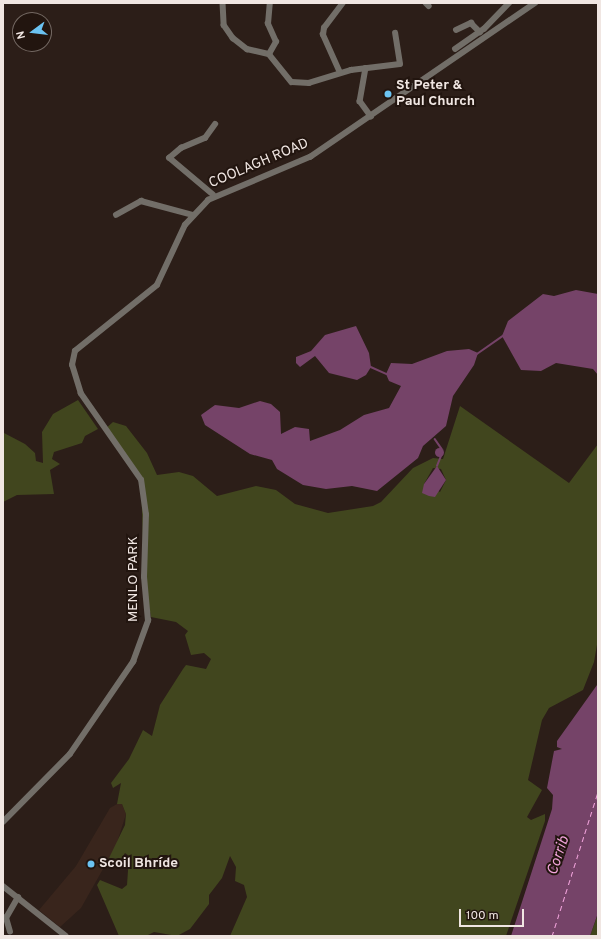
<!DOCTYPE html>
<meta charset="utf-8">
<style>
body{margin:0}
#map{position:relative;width:601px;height:939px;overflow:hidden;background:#2c1e18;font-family:Overpass,sans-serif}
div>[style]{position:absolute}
.built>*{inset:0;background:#39251c}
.green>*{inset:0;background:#41461e}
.water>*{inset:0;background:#754368}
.round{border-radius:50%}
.stream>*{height:1.5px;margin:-0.75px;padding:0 0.75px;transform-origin:0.75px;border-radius:0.75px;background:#754368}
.ferry>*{height:1px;margin-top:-0.5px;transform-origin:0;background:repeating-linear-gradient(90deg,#f1a3db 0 5px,transparent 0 9px)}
.minor>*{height:5.5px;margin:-2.75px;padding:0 2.75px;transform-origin:2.75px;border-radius:2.75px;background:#726e68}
.dots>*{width:11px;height:11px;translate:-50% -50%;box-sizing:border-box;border:2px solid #22150f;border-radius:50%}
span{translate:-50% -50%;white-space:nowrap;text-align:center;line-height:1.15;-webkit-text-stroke:4px #22150f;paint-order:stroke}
.poi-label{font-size:14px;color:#f0e6e2;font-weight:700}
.left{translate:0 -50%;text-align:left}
.street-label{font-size:14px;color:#f0e6e2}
.water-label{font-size:15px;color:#f1a3db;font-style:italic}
.frame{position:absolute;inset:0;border:4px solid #f0e6e2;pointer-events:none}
.north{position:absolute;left:12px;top:12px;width:40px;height:40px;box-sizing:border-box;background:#22150f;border:1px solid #746963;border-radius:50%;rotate:255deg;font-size:11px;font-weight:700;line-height:16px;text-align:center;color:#f0e6e2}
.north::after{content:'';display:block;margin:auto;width:14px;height:18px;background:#6bc3f2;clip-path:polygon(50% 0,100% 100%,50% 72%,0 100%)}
.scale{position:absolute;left:459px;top:909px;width:65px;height:18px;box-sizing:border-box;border:2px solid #f0e6e2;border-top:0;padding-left:5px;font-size:12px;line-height:14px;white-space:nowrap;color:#f0e6e2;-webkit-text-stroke:3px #22150f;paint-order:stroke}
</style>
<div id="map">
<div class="built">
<div style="clip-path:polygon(117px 804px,122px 804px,126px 814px,116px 846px,81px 908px,60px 927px,39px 910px,76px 866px,110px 808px)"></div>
</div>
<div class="green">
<div style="clip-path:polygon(78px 400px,98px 429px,85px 436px,82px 443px,54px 452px,52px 459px,60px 464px,50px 470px,54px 494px,17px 495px,3px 502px,4px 433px,25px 444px,35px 453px,36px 461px,43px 463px,42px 432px,53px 414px)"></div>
<div style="clip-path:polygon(evenodd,460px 406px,569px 483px,598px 444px,598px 639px,594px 662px,583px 690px,549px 708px,542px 720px,528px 780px,542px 790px,527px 817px,531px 820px,545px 814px,545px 821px,506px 936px,230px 936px,247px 897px,244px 885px,235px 881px,236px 867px,230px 856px,222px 878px,209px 895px,209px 904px,190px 929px,177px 936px,154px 932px,146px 936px,119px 936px,97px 885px,100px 880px,122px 889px,127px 885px,129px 856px,125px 853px,121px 859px,109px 858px,125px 825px,126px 814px,122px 804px,117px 804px,121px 783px,113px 788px,111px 783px,129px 759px,143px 730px,152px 736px,160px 705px,183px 669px,186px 665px,206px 669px,211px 659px,204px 653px,191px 655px,185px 635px,188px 631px,176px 622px,151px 617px,144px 577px,141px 480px,105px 429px,113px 422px,126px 426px,147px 453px,157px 475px,179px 472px,193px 476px,217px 496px,256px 486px,276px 490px,295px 504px,328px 513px,373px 506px,381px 502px,413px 468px,433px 458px,443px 459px,460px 406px,433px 468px,441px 469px,446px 480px,440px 492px,424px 484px,433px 468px)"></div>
<div style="clip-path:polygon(598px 914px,598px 936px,590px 936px)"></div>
</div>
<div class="water">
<div style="clip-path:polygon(576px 290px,598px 294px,598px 375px,593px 369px,556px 363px,541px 371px,521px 370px,502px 336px,508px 321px,543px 294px,554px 296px)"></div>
<div style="clip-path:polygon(356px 326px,369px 353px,371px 367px,366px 375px,357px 380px,329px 373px,315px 356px,300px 367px,296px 363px,296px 357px,311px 351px,325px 335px)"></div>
<div style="clip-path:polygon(469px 349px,478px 353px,474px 365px,453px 396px,446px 426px,423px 446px,418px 458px,377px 491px,352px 486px,326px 489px,303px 485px,277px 469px,272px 460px,250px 454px,205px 425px,201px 415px,215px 405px,239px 408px,260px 401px,271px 404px,280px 412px,281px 434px,295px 427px,309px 429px,310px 441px,340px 430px,364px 415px,389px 408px,401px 386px,389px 381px,386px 374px,391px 363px,412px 364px,447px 351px)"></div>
<div class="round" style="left:434.5px;top:447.5px;width:9px;height:9px"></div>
<div style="clip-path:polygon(437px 466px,446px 480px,435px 497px,429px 496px,422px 493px,424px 484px)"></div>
<div style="clip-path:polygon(598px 675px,598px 913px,590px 936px,511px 936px,552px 809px,553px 795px,547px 788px,554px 751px,562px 749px,557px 747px,557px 741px,597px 685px)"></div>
</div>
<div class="stream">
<div style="left:477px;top:354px;width:32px;rotate:-35deg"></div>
<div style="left:371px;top:367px;width:17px;rotate:24deg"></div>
<div style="left:435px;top:439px;width:12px;rotate:55deg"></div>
<div style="left:437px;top:466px;width:11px;rotate:-68deg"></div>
</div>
<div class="ferry">
<div style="left:552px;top:936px;width:151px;rotate:-72.3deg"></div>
</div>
<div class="minor">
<div style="left:223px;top:3px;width:22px;rotate:87deg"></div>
<div style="left:224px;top:25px;width:16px;rotate:55deg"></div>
<div style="left:233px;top:38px;width:18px;rotate:38deg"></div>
<div style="left:247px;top:49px;width:23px;rotate:13deg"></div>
<div style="left:269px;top:54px;width:36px;rotate:51deg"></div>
<div style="left:292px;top:82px;width:17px;rotate:3deg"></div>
<div style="left:309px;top:83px;width:44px;rotate:-17.2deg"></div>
<div style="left:351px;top:70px;width:49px;rotate:-7deg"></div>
<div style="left:400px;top:64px;width:31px;rotate:-99deg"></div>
<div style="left:426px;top:3px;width:4px;rotate:45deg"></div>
<div style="left:456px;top:30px;width:17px;rotate:-25deg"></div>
<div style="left:471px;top:23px;width:13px;rotate:45deg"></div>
<div style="left:455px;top:49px;width:35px;rotate:-35deg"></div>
<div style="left:484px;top:29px;width:36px;rotate:-46deg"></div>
<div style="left:269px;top:54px;width:14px;rotate:-60deg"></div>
<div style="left:276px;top:42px;width:20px;rotate:-114deg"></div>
<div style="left:268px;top:24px;width:21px;rotate:-85deg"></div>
<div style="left:366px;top:68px;width:34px;rotate:100deg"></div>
<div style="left:360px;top:101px;width:19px;rotate:54deg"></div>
<div style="left:340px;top:73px;width:42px;rotate:-114.1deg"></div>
<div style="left:323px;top:35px;width:7px;rotate:-82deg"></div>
<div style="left:324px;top:28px;width:31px;rotate:-53deg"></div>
<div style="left:213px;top:195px;width:57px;rotate:-139.9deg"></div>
<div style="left:169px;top:158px;width:16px;rotate:-40deg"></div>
<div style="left:181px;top:148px;width:26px;rotate:-23deg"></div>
<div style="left:205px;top:138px;width:17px;rotate:-54deg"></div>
<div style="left:116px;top:215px;width:29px;rotate:-29deg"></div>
<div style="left:141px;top:201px;width:54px;rotate:15.1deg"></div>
<div style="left:3px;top:822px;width:95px;rotate:-45.4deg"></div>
<div style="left:70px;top:754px;width:112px;rotate:-55.6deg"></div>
<div style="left:133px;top:662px;width:44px;rotate:-69.9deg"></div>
<div style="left:148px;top:621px;width:44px;rotate:-95.2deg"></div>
<div style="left:144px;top:577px;width:62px;rotate:-88.2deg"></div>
<div style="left:146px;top:515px;width:35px;rotate:-98deg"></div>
<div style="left:141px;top:480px;width:105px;rotate:-124.9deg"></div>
<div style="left:81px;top:394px;width:30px;rotate:-107deg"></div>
<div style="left:72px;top:365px;width:14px;rotate:-78deg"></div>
<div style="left:75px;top:351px;width:105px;rotate:-38.8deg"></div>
<div style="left:157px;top:285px;width:66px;rotate:-65deg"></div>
<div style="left:185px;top:225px;width:34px;rotate:-47deg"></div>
<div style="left:208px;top:200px;width:111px;rotate:-22.9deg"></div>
<div style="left:310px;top:157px;width:273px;rotate:-34.4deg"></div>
<div style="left:3px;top:886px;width:80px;rotate:38.4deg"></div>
<div style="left:10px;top:932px;width:15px;rotate:-106deg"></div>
<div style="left:6px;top:918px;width:24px;rotate:-60deg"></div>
</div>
<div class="dots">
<div style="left:388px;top:94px;background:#6bc3f2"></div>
<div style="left:91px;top:864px;background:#6bc3f2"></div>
</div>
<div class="poi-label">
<span class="left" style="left:396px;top:94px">St Peter &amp;<br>Paul Church</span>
<span class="left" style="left:99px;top:864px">Scoil Bhríde</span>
</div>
<div class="street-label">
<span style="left:259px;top:164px;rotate:-23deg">COOLAGH ROAD</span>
<span style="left:134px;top:579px;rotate:-90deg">MENLO PARK</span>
</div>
<div class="water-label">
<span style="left:559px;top:856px;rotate:-71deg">Corrib</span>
</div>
<div class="frame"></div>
<div class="north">N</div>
<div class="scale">100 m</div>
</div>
